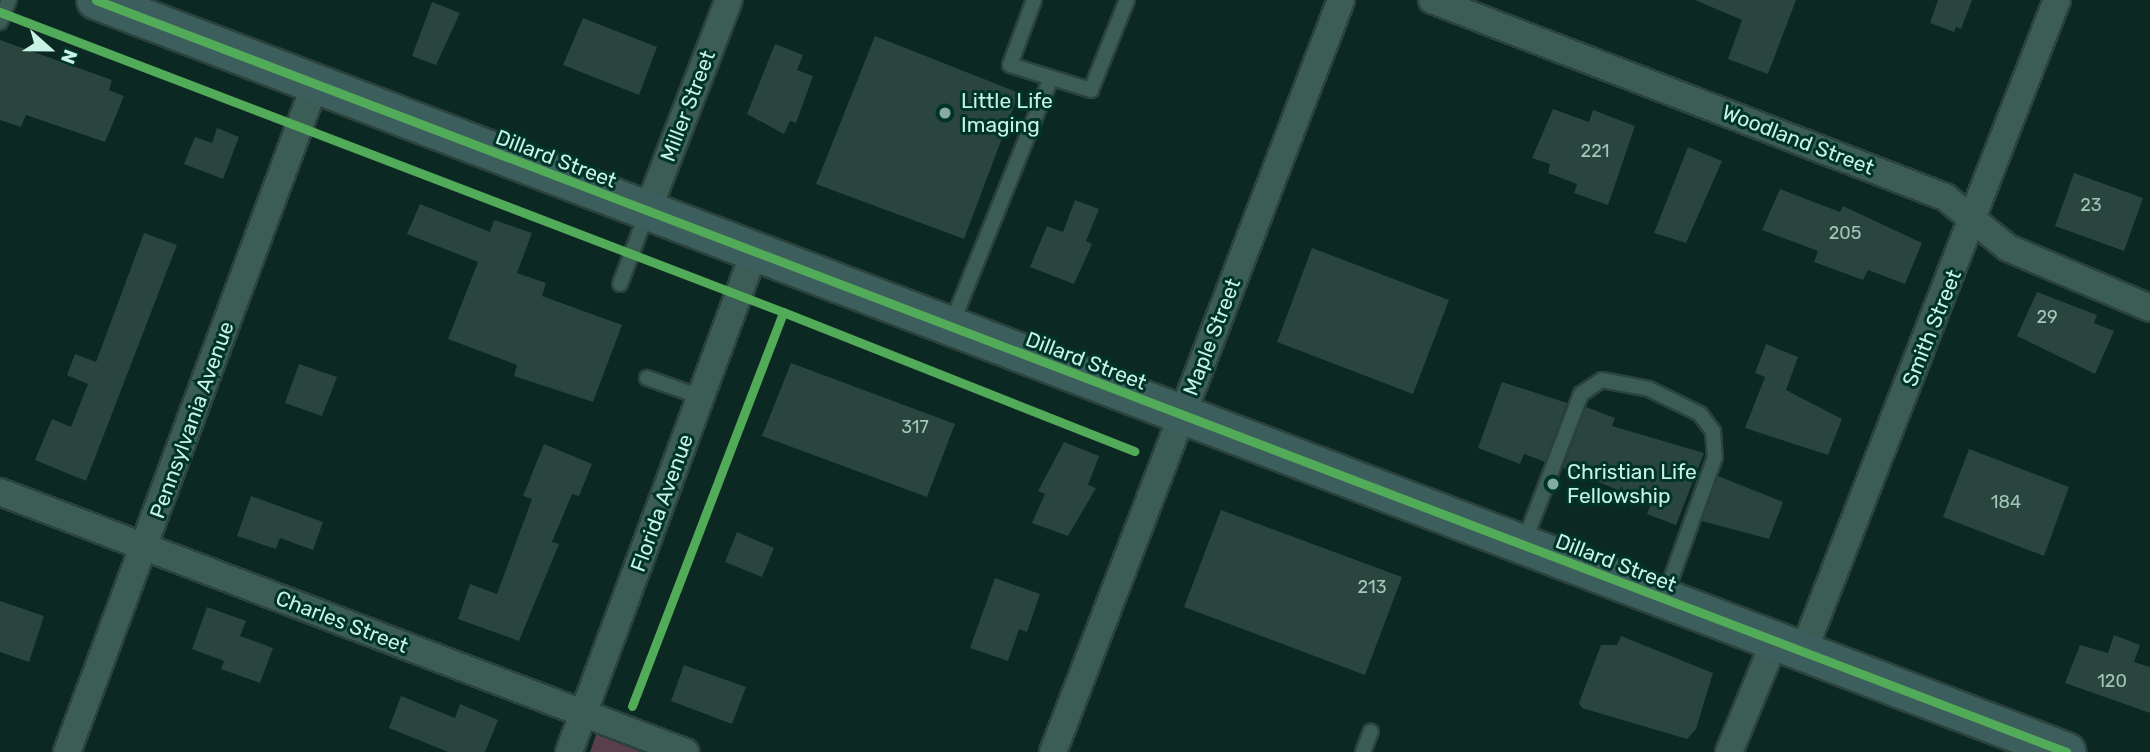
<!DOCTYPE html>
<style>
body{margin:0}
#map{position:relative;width:2150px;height:752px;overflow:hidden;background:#0c2822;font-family:Rubik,sans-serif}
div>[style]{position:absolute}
.green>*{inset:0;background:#593e4b}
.building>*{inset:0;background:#2a443e}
.roads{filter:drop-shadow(2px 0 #2c423c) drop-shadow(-2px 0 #2c423c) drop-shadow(0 2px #2c423c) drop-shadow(0 -2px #2c423c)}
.lane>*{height:14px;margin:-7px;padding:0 7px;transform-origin:7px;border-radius:7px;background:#3c5d55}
.street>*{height:26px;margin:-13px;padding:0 13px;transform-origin:13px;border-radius:13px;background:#3c5d55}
.primary>*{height:38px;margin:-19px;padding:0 19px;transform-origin:19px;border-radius:19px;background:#3c5e5c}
.cycleway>*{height:9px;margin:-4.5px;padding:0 4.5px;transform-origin:4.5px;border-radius:4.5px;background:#51ab58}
.dots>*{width:19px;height:19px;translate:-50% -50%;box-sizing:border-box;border:4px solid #003428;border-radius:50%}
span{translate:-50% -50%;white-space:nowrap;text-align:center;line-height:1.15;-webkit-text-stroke:6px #003428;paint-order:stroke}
.number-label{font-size:18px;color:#a0c7ba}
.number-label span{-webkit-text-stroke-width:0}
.poi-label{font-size:21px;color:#c8f3e4}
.left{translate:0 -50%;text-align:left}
.street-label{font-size:21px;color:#c8f3e4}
.north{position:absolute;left:14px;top:14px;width:70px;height:70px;-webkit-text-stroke:5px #003428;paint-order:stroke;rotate:111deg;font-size:19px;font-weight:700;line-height:28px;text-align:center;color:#c8f3e4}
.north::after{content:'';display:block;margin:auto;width:24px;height:32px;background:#c8f3e4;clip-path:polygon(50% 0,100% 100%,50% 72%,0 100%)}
</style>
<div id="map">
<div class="green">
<div style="clip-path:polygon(597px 732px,618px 743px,641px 752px,590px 752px)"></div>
</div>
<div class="building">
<div style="clip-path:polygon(1695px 0,1796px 0,1768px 74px,1728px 59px,1742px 20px)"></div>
<div style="clip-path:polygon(1938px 0,1972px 0,1961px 29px,1956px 27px,1954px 32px,1930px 23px)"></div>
<div style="clip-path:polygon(432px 2px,460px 13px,436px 65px,412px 56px)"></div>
<div style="clip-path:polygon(583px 18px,657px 47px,639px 95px,563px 65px)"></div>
<div style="clip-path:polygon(875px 36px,1019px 93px,964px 239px,816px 184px)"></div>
<div style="clip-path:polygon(0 40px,112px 80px,109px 90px,124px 96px,105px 142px,26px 115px,21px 127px,0 120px)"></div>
<div style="clip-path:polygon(775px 44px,803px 55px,797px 70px,813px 76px,796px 123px,790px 121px,784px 134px,747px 114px)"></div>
<div style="clip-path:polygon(1553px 109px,1589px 122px,1593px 110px,1635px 126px,1608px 205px,1574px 193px,1577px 184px,1548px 173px,1550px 164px,1532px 158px)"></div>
<div style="clip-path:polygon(217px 128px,239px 137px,223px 179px,184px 164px,195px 137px,212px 143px)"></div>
<div style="clip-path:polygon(1688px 147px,1722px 161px,1686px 243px,1654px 233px)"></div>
<div style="clip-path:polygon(2074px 173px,2143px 198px,2124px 251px,2055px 226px)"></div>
<div style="clip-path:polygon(1780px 189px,1840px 212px,1843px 206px,1922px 243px,1905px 284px,1868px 270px,1863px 280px,1814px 262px,1818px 251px,1762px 230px)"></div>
<div style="clip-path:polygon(1075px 200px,1099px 209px,1086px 241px,1092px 244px,1074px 284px,1030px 267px,1047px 226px,1063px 232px)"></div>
<div style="clip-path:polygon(420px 204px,490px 232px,494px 220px,532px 233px,517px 273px,546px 283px,542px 296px,622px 325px,593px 402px,514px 376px,517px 365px,448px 339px,478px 262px,407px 234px)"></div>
<div style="clip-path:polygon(144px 233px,177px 245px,86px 481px,35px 460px,52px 419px,71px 427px,88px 384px,67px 375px,75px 354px,96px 362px)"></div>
<div style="clip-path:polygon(1312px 248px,1449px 300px,1413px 394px,1277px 342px)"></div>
<div style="clip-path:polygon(2037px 292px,2097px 315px,2094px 323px,2114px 331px,2095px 374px,2017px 336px)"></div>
<div style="clip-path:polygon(1766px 344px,1798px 357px,1786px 390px,1842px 419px,1828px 455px,1745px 428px,1765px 377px,1755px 373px)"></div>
<div style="clip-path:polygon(791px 363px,955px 424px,927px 497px,762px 436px)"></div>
<div style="clip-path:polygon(299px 364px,337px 377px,322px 416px,285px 403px)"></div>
<div style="clip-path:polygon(1502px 382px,1567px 403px,1545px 462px,1524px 454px,1520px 464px,1478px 448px)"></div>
<div style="clip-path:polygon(1586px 407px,1615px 418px,1612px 426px,1704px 453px,1676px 525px,1647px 514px,1651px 503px,1563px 468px)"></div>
<div style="clip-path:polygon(1064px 442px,1099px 456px,1088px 485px,1096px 488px,1068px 536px,1032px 523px,1045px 494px,1038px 491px)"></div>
<div style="clip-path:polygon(544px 444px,592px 464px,579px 496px,572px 494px,552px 542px,559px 544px,519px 641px,458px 619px,470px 584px,497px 594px,532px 499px,523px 496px)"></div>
<div style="clip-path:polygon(1969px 449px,2069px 487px,2044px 556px,1943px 517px)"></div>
<div style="clip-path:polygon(1718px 476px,1783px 502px,1769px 539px,1702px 521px)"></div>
<div style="clip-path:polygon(251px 496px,323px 522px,313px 550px,280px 538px,276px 549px,237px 536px)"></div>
<div style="clip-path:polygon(1221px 510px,1402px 577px,1365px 675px,1184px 607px)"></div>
<div style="clip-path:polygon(737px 532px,774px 548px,762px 577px,725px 562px)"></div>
<div style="clip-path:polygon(995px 578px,1040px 594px,1027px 632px,1019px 629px,1008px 661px,970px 648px)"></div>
<div style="clip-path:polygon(0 601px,44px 616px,29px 662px,0 652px)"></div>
<div style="clip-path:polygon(207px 607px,246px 621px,240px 636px,273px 648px,260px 683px,221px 669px,224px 661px,192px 649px)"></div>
<div style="clip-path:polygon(2114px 635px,2140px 645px,2134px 662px,2150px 667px,2150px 713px,2065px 683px,2080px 645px,2108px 653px)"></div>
<div style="clip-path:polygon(1621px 636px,1713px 673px,1696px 729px,1687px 739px,1582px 708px,1579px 703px,1601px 645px,1617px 645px)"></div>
<div style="clip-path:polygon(684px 665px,746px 687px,732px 724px,671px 701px)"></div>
<div style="clip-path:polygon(401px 696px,455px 718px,460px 704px,498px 720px,485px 752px,448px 752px,389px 728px)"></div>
</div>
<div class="roads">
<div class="lane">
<div style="left:1034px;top:0;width:69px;rotate:110.3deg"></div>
<div style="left:1010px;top:65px;width:85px;rotate:17.2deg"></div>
<div style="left:1091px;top:90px;width:97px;rotate:-68.2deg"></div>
<div style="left:0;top:22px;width:24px;rotate:-68deg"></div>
<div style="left:620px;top:284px;width:76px;rotate:-69.2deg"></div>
<div style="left:952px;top:323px;width:264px;rotate:-68deg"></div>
<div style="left:647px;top:378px;width:57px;rotate:19.4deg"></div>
<div style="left:1523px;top:545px;width:162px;rotate:-69deg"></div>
<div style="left:1581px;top:394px;width:25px;rotate:-34deg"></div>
<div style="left:1602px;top:380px;width:48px;rotate:10.8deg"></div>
<div style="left:1649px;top:389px;width:57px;rotate:26.1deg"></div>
<div style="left:1700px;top:414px;width:21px;rotate:53deg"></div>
<div style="left:1713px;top:431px;width:26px;rotate:86deg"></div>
<div style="left:1715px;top:457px;width:148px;rotate:109.8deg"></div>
<div style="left:1363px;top:752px;width:22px;rotate:-69deg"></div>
</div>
<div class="street">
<div style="left:1432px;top:0;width:550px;rotate:21.01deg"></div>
<div style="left:1945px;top:197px;width:81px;rotate:39deg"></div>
<div style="left:2008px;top:248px;width:154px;rotate:22.9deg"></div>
<div style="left:647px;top:212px;width:227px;rotate:-68.9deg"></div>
<div style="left:0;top:492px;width:733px;rotate:20.78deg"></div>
<div style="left:1802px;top:655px;width:703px;rotate:-68.73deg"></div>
<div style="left:67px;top:752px;width:709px;rotate:-69.62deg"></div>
<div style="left:569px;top:752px;width:532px;rotate:-69.66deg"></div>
<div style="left:1053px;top:752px;width:805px;rotate:-69.04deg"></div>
<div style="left:1729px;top:752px;width:118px;rotate:-67.6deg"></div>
</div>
<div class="primary">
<div style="left:96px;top:0;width:2109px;rotate:20.89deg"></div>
</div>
</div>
<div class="cycleway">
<div style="left:96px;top:0;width:2109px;rotate:20.89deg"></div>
<div style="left:0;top:12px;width:839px;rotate:20.96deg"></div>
<div style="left:632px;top:706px;width:422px;rotate:-69deg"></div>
<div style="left:783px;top:312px;width:378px;rotate:21.6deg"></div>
</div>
<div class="dots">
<div style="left:945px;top:113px;background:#86aca0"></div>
<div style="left:1553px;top:484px;background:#86aca0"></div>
</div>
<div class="number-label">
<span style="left:1595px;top:151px">221</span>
<span style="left:2091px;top:205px">23</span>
<span style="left:1845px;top:233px">205</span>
<span style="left:2047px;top:317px">29</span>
<span style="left:915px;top:427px">317</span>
<span style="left:2006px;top:502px">184</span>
<span style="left:1372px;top:587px">213</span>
<span style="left:2112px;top:681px">120</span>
</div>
<div class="poi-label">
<span class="left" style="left:961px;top:113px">Little Life<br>Imaging</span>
<span class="left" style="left:1567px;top:484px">Christian Life<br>Fellowship</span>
</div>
<div class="street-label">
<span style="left:688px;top:106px;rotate:-69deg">Miller Street</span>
<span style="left:1798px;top:140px;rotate:21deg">Woodland Street</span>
<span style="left:556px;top:159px;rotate:21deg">Dillard Street</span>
<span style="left:1932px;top:328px;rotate:-68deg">Smith Street</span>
<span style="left:1212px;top:337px;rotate:-69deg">Maple Street</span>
<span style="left:1086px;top:361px;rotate:21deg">Dillard Street</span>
<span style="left:192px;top:420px;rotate:-70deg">Pennsylvania Avenue</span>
<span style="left:662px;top:503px;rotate:-70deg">Florida Avenue</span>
<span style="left:1616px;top:563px;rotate:21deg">Dillard Street</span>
<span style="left:342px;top:622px;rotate:21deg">Charles Street</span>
</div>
<div class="north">N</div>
</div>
